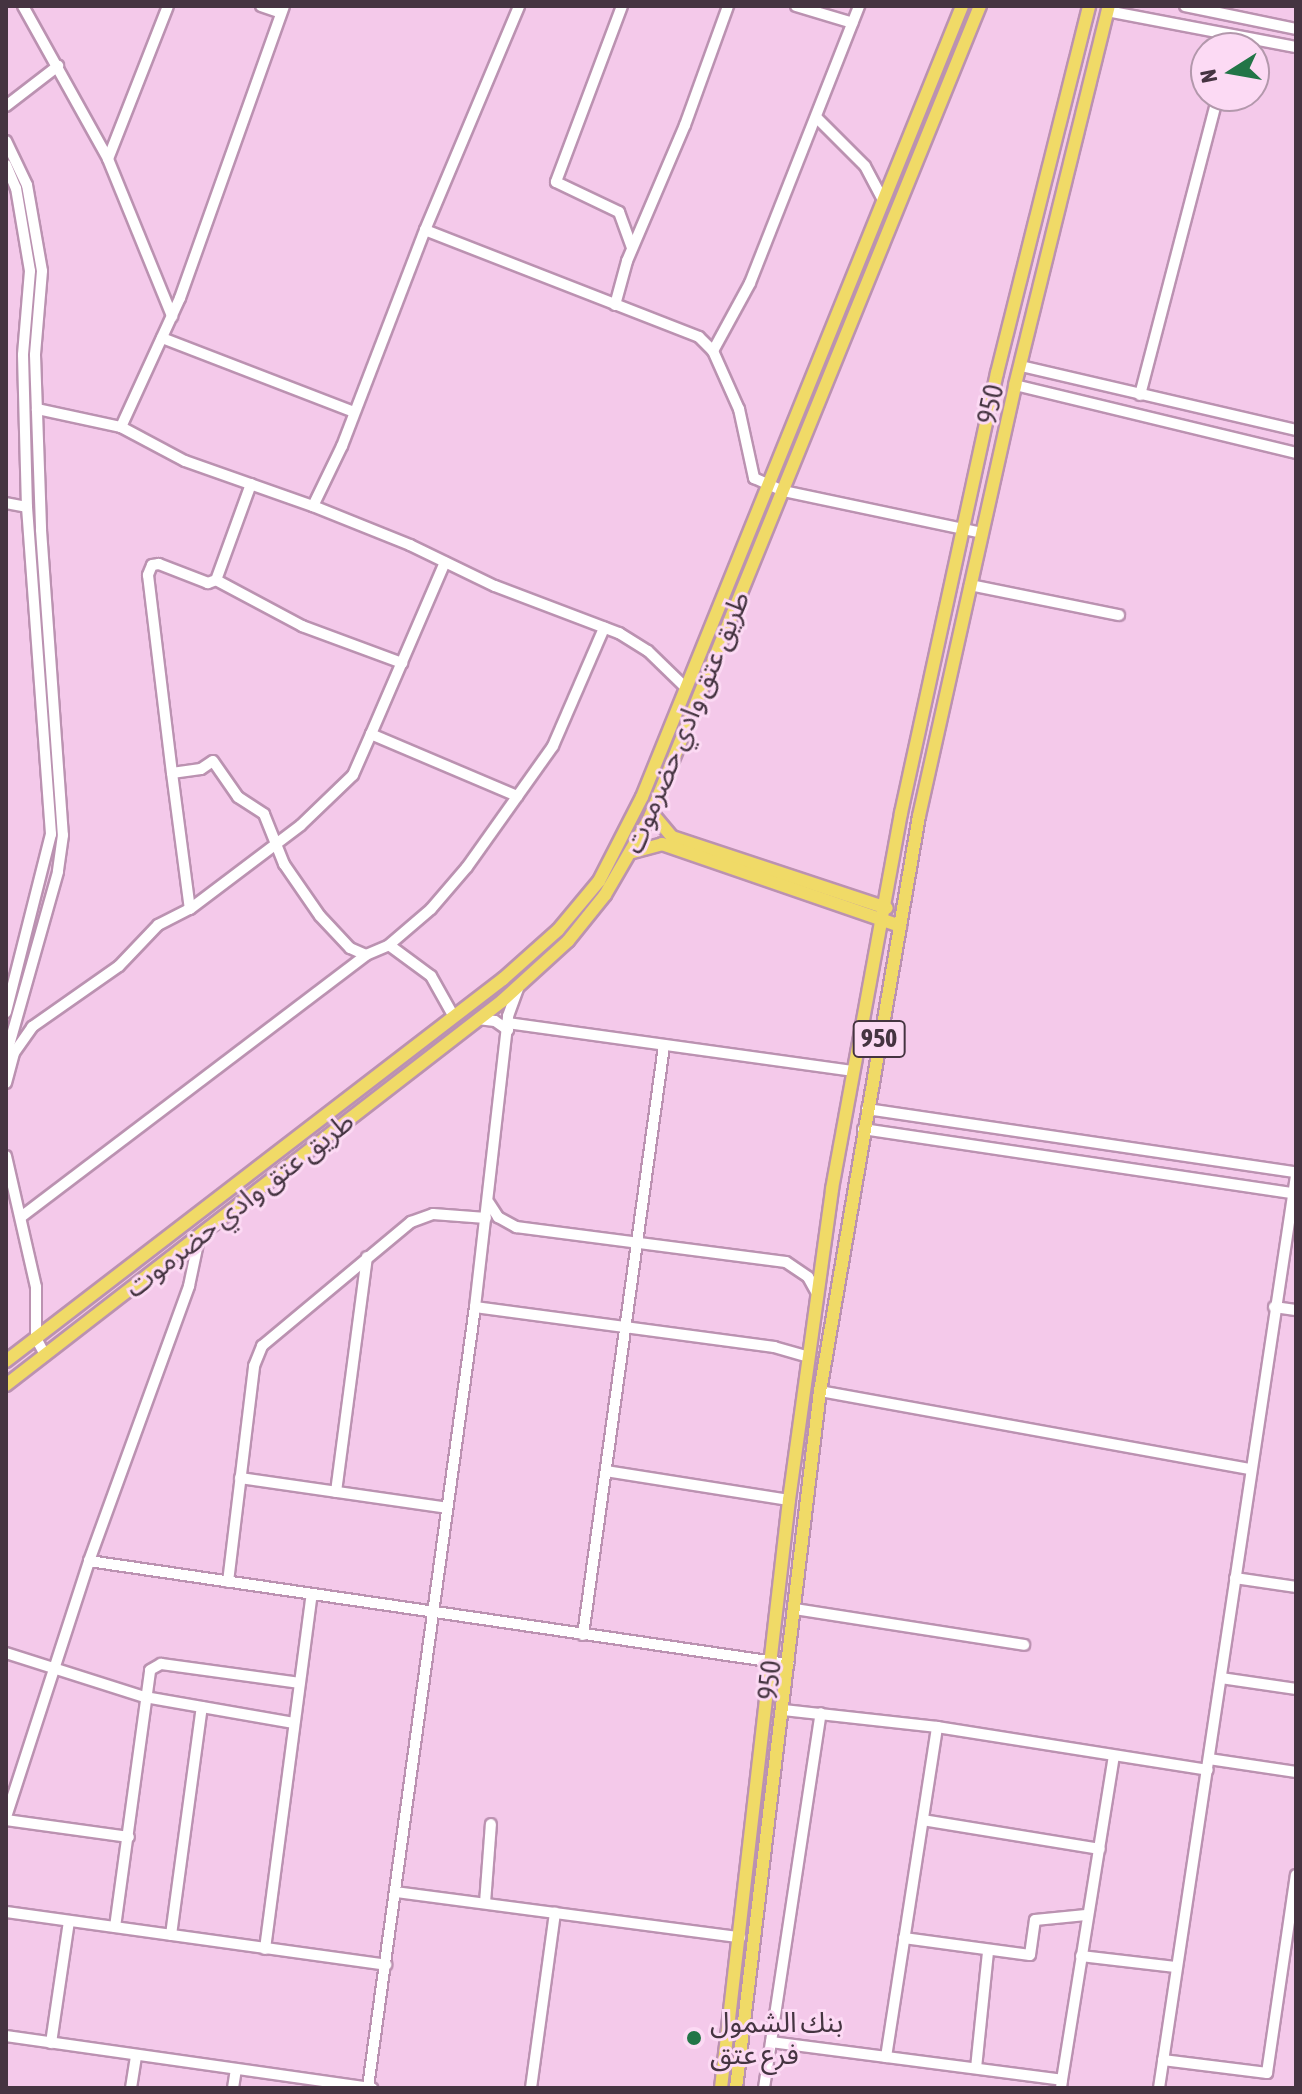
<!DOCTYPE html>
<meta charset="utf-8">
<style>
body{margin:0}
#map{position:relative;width:1302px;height:2094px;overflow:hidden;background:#f4c9ea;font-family:"Asap Condensed","Noto Sans Arabic",sans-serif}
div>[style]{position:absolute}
.roads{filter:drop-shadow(2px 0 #bb92b1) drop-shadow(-2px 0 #bb92b1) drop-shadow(0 2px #bb92b1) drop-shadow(0 -2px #bb92b1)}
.minor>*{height:10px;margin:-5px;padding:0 5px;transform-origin:5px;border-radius:5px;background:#fff}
.major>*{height:12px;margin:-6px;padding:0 6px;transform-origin:6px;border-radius:6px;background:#f0da67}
.dots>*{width:22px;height:22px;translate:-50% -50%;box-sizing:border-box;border:4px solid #fcdaf4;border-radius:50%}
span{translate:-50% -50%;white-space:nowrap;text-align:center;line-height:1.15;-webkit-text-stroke:6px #fcdaf4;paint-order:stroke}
.shield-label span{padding:2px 6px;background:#fcdaf4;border:2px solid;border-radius:6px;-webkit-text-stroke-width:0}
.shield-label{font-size:26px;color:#453441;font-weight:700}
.street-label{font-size:28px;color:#453441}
.poi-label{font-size:28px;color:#453441}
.left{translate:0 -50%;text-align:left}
.frame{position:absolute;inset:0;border:8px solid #453441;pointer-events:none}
.north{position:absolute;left:1190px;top:32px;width:80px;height:80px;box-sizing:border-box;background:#fcdaf4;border:2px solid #b398ac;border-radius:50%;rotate:259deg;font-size:22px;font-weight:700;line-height:32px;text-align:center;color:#453441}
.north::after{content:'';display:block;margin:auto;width:28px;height:36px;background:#227547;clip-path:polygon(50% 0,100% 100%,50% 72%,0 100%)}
</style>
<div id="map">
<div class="roads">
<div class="minor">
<div style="left:23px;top:6px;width:175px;rotate:60.9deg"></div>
<div style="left:108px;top:159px;width:170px;rotate:67.8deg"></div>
<div style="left:261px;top:6px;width:21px;rotate:19deg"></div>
<div style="left:284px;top:6px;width:310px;rotate:109.6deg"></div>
<div style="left:180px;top:298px;width:142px;rotate:114.6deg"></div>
<div style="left:121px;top:427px;width:72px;rotate:28deg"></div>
<div style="left:185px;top:461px;width:136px;rotate:19.4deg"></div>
<div style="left:313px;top:506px;width:105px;rotate:21.9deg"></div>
<div style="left:410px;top:545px;width:94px;rotate:25.8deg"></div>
<div style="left:495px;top:586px;width:133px;rotate:20.8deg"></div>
<div style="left:619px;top:633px;width:34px;rotate:32deg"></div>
<div style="left:648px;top:651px;width:52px;rotate:44.2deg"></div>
<div style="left:622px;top:6px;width:188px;rotate:110.6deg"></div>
<div style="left:556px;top:182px;width:70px;rotate:25.5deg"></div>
<div style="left:619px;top:212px;width:38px;rotate:70deg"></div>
<div style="left:796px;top:6px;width:59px;rotate:16.6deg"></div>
<div style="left:1185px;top:6px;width:113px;rotate:11.7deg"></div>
<div style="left:1107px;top:11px;width:192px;rotate:10.8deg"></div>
<div style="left:6px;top:106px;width:66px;rotate:-37.6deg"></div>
<div style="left:816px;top:117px;width:69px;rotate:45deg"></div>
<div style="left:865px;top:166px;width:38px;rotate:62deg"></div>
<div style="left:6px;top:141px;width:49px;rotate:64.5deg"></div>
<div style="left:27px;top:185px;width:87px;rotate:80.1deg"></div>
<div style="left:42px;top:271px;width:84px;rotate:94.8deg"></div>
<div style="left:35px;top:355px;width:175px;rotate:88deg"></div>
<div style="left:41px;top:530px;width:306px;rotate:85.9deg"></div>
<div style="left:63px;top:835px;width:37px;rotate:98deg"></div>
<div style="left:58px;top:872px;width:191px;rotate:105.8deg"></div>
<div style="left:108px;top:159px;width:164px;rotate:-68.6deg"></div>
<div style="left:6px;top:165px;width:25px;rotate:67deg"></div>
<div style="left:16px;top:188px;width:84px;rotate:80.4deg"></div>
<div style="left:30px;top:271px;width:84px;rotate:94.8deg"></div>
<div style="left:23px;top:355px;width:152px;rotate:88.5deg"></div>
<div style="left:27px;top:507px;width:328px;rotate:85.8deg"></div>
<div style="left:51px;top:834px;width:184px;rotate:104.2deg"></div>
<div style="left:425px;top:230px;width:243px;rotate:-67.2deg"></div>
<div style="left:615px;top:305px;width:46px;rotate:-74.7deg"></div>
<div style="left:627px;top:261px;width:148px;rotate:-66.9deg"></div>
<div style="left:685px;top:125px;width:127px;rotate:-70.1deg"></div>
<div style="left:162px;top:338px;width:206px;rotate:21.1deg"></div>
<div style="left:713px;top:351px;width:77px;rotate:-61.4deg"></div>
<div style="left:750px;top:283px;width:298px;rotate:-68.5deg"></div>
<div style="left:1021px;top:366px;width:282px;rotate:13.1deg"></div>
<div style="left:1015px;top:385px;width:289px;rotate:13.6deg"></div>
<div style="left:1140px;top:395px;width:309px;rotate:-75.4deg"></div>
<div style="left:37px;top:409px;width:86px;rotate:12.1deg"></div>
<div style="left:251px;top:484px;width:102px;rotate:110deg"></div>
<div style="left:216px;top:580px;width:9px;rotate:159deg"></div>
<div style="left:208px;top:583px;width:53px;rotate:-158.8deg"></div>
<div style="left:159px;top:564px;width:7px;rotate:172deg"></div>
<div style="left:152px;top:565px;width:11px;rotate:112deg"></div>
<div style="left:148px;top:575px;width:199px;rotate:83.1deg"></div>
<div style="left:172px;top:773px;width:29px;rotate:-8deg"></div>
<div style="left:201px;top:769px;width:14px;rotate:-34deg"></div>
<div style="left:213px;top:761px;width:44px;rotate:55.2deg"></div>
<div style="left:238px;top:797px;width:31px;rotate:33deg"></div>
<div style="left:264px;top:814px;width:54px;rotate:68.2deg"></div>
<div style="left:284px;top:864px;width:63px;rotate:55.3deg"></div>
<div style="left:320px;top:916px;width:44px;rotate:46.8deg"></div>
<div style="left:350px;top:948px;width:17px;rotate:24deg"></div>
<div style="left:366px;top:955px;width:25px;rotate:-23deg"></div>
<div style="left:6px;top:503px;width:21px;rotate:11deg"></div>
<div style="left:313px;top:506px;width:67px;rotate:-64.2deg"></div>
<div style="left:342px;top:446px;width:231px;rotate:-69deg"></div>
<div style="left:425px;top:230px;width:294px;rotate:21.3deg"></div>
<div style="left:699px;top:337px;width:20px;rotate:45deg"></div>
<div style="left:713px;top:351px;width:64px;rotate:65.9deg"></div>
<div style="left:739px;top:409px;width:71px;rotate:77.7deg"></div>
<div style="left:754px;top:478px;width:32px;rotate:24deg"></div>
<div style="left:783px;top:491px;width:203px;rotate:11.9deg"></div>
<div style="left:216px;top:580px;width:98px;rotate:28.1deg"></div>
<div style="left:302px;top:626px;width:107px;rotate:20.3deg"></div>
<div style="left:970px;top:585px;width:152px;rotate:11.4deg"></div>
<div style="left:371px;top:734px;width:187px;rotate:-66.7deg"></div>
<div style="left:172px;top:773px;width:137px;rotate:82.5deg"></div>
<div style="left:454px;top:1017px;width:47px;rotate:-119.3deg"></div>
<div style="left:431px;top:976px;width:52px;rotate:-143.6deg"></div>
<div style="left:389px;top:945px;width:55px;rotate:-40.6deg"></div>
<div style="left:431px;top:909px;width:55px;rotate:-49.4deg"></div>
<div style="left:467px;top:867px;width:148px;rotate:-54.6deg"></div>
<div style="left:553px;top:746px;width:129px;rotate:-66.6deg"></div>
<div style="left:478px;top:1019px;width:17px;rotate:7deg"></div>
<div style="left:495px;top:1021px;width:16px;rotate:35deg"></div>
<div style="left:507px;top:1023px;width:349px;rotate:7.9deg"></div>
<div style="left:6px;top:1083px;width:31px;rotate:-75deg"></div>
<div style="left:14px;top:1053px;width:32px;rotate:-55deg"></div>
<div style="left:32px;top:1027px;width:106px;rotate:-35deg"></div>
<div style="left:119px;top:966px;width:57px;rotate:-46.4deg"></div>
<div style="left:158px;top:925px;width:36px;rotate:-27deg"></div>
<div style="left:190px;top:909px;width:139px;rotate:-37.1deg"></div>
<div style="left:301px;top:825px;width:72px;rotate:-43.9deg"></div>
<div style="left:353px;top:775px;width:45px;rotate:-66.3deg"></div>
<div style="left:371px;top:734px;width:159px;rotate:23deg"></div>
<div style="left:867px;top:1109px;width:434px;rotate:8.4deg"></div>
<div style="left:863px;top:1129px;width:438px;rotate:8.5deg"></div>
<div style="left:6px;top:1156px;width:134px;rotate:77.1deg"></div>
<div style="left:36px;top:1287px;width:51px;rotate:90deg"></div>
<div style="left:36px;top:1338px;width:19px;rotate:62deg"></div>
<div style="left:489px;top:1203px;width:17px;rotate:57deg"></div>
<div style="left:498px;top:1217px;width:21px;rotate:29deg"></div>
<div style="left:516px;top:1227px;width:272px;rotate:7.4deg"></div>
<div style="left:786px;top:1262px;width:27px;rotate:34deg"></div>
<div style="left:808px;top:1277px;width:18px;rotate:61deg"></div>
<div style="left:21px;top:1217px;width:433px;rotate:-37.2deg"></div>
<div style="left:475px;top:1307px;width:302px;rotate:7.6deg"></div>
<div style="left:774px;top:1347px;width:36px;rotate:16deg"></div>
<div style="left:1274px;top:1307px;width:22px;rotate:8deg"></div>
<div style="left:820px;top:1391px;width:437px;rotate:10.3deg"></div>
<div style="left:606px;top:1471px;width:185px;rotate:9deg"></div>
<div style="left:240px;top:1478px;width:209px;rotate:8.2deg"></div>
<div style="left:336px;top:1492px;width:237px;rotate:-82.5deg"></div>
<div style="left:89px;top:1561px;width:707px;rotate:8.38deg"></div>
<div style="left:1235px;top:1578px;width:62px;rotate:8.4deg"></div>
<div style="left:228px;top:1582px;width:218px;rotate:-83.1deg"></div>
<div style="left:254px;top:1366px;width:22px;rotate:-68deg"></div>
<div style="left:262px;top:1346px;width:194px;rotate:-39.8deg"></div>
<div style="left:411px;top:1222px;width:23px;rotate:-20deg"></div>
<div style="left:433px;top:1214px;width:53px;rotate:4.3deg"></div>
<div style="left:795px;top:1609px;width:232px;rotate:8.9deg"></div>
<div style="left:583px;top:1635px;width:595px;rotate:-82.17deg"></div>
<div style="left:6px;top:1653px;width:146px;rotate:17.6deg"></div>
<div style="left:145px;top:1697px;width:151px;rotate:9.9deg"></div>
<div style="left:1221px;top:1678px;width:76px;rotate:8.3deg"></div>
<div style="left:784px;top:1710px;width:154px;rotate:6.3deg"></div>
<div style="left:937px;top:1727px;width:274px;rotate:9deg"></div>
<div style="left:1209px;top:1759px;width:88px;rotate:8.5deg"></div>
<div style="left:6px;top:1817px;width:269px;rotate:-72deg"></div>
<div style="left:89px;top:1561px;width:293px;rotate:-70deg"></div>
<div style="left:189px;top:1286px;width:53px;rotate:-78.1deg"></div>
<div style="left:6px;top:1820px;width:124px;rotate:7.9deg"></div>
<div style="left:923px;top:1820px;width:179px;rotate:9.3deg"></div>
<div style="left:396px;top:1892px;width:347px;rotate:7.5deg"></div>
<div style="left:485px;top:1903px;width:79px;rotate:-85.7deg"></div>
<div style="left:6px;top:1912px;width:384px;rotate:7.9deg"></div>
<div style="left:115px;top:1927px;width:259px;rotate:-82.2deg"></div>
<div style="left:150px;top:1670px;width:13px;rotate:-29deg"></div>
<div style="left:161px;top:1664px;width:139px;rotate:7.8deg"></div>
<div style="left:171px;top:1935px;width:230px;rotate:-82.3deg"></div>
<div style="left:904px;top:1938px;width:127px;rotate:7.7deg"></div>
<div style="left:1030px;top:1955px;width:35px;rotate:-82deg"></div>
<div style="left:1035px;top:1920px;width:51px;rotate:-5.6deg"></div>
<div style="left:265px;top:1949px;width:358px;rotate:-82.5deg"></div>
<div style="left:1081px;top:1956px;width:95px;rotate:6.7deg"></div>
<div style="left:6px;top:2036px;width:370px;rotate:8.1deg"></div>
<div style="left:771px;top:2042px;width:293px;rotate:7.4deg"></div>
<div style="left:1062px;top:2080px;width:8px;rotate:97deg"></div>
<div style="left:51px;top:2043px;width:123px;rotate:-81.6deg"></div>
<div style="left:886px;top:2057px;width:334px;rotate:-81.2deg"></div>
<div style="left:1163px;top:2060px;width:105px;rotate:7.1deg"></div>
<div style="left:1267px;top:2073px;width:200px;rotate:-81.7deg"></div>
<div style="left:976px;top:2068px;width:118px;rotate:-84.1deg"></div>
<div style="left:1062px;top:2080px;width:327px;rotate:-80.9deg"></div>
<div style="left:368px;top:2087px;width:787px;rotate:-82.19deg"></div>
<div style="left:475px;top:1307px;width:293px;rotate:-83.5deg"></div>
<div style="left:508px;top:1016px;width:29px;rotate:-70deg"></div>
<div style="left:131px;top:2088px;width:33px;rotate:-81deg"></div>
<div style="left:233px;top:2088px;width:19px;rotate:-81deg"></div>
<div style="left:531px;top:2088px;width:177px;rotate:-82.2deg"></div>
<div style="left:764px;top:2088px;width:379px;rotate:-81.4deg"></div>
<div style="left:1159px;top:2088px;width:922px;rotate:-81.46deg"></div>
</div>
<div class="major">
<div style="left:652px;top:813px;width:31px;rotate:50deg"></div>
<div style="left:672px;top:837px;width:226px;rotate:18.3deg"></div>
<div style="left:633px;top:852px;width:30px;rotate:-15deg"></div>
<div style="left:662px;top:844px;width:252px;rotate:19deg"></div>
<div style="left:6px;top:1361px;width:627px;rotate:-37.55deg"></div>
<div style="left:503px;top:979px;width:74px;rotate:-41.7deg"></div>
<div style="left:558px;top:930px;width:64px;rotate:-50.1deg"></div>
<div style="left:599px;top:881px;width:94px;rotate:-62.9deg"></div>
<div style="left:642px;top:797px;width:853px;rotate:-67.97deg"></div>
<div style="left:6px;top:1385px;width:627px;rotate:-37.75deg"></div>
<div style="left:502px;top:1001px;width:89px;rotate:-42.3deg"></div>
<div style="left:568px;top:941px;width:59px;rotate:-51.2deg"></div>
<div style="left:605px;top:895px;width:88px;rotate:-59.9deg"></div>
<div style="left:649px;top:819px;width:878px;rotate:-67.85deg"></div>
<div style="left:721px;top:2088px;width:592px;rotate:-83.4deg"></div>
<div style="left:789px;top:1500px;width:314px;rotate:-82.1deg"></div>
<div style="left:832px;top:1189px;width:382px;rotate:-79.6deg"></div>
<div style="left:901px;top:813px;width:450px;rotate:-77.7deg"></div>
<div style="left:997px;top:373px;width:378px;rotate:-75.9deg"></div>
<div style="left:736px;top:2088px;width:702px;rotate:-83.13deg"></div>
<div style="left:820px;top:1391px;width:583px;rotate:-80.23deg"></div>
<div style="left:919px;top:816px;width:442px;rotate:-77.4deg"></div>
<div style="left:1015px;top:385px;width:390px;rotate:-76.1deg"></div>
</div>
</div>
<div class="dots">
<div style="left:694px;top:2038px;background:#227547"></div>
</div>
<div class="shield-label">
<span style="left:879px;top:1039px">950</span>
</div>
<div class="street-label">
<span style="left:990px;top:404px;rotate:-78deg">950</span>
<span style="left:686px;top:722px;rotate:-67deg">طريق عتق وادي حضرموت</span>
<span style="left:239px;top:1204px;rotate:-38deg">طريق عتق وادي حضرموت</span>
<span style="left:769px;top:1680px;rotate:-84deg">950</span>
</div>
<div class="poi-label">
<span class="left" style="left:710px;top:2038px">بنك الشمول<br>فرع عتق</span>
</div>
<div class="frame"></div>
<div class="north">N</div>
</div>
